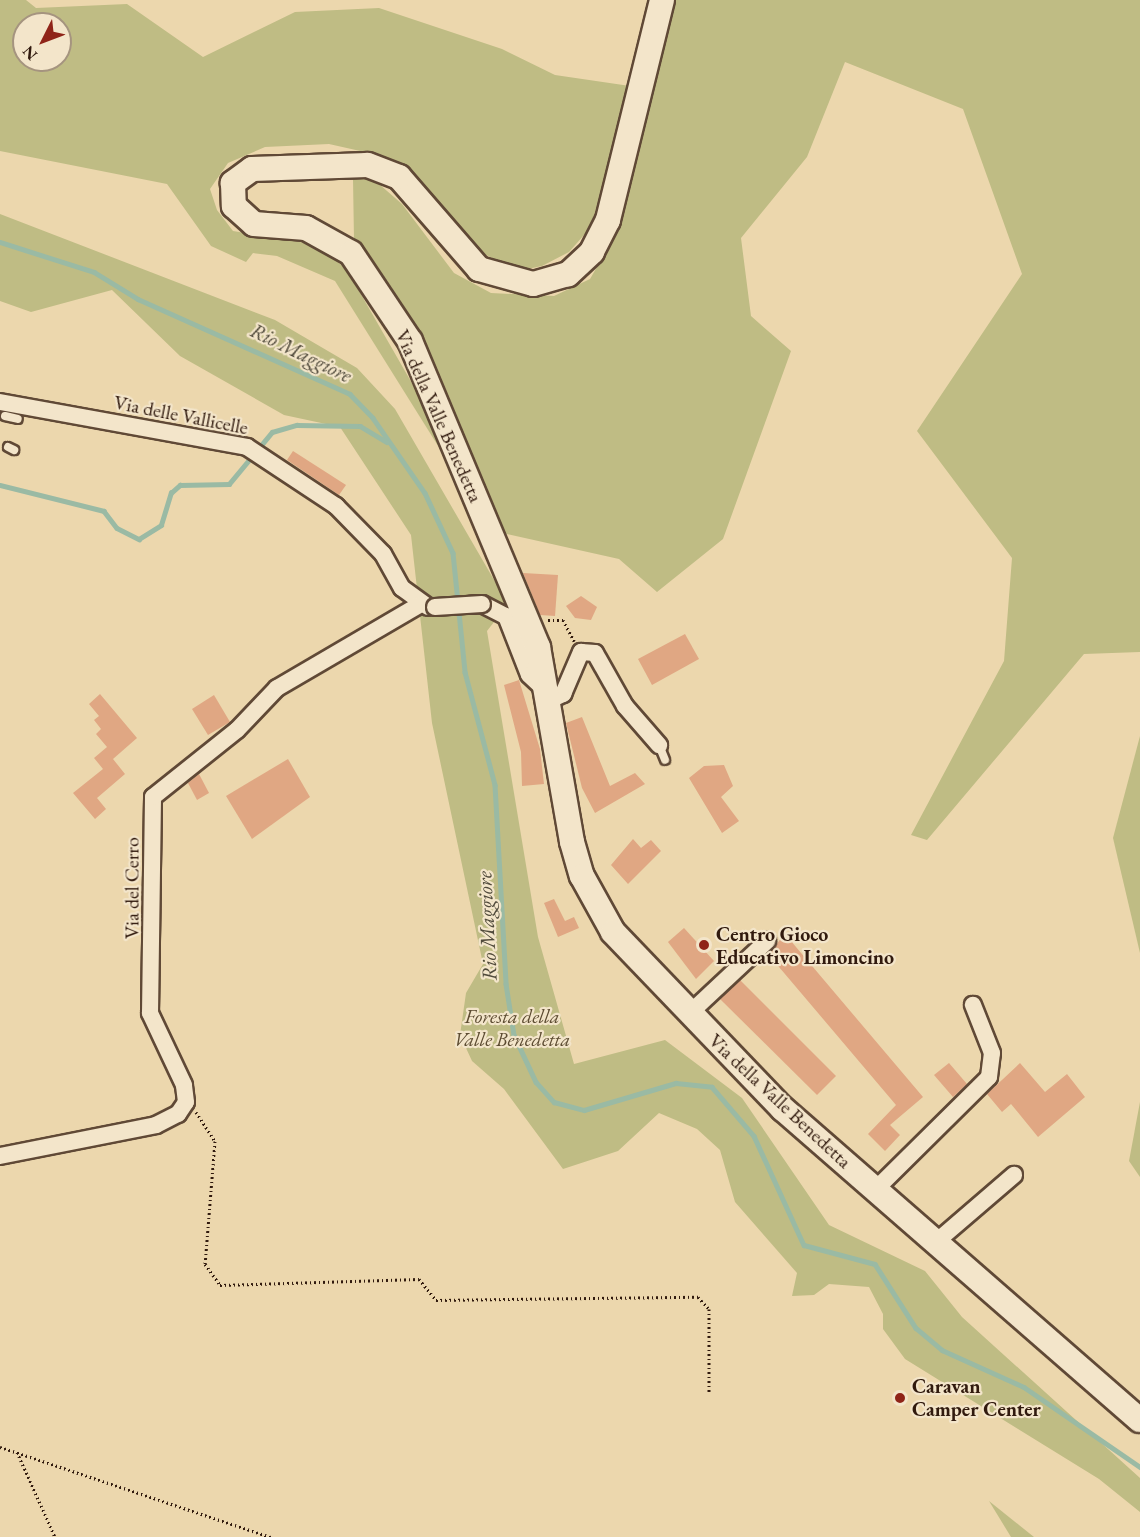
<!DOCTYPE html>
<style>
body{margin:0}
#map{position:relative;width:1140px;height:1537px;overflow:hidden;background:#ecd7ad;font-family:"EB Garamond",serif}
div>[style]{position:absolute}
.green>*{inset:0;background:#bfbc84}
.stream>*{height:4.5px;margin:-2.25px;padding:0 2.25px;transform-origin:2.25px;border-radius:2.25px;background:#9abaa4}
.building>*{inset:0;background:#e0a783}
.path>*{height:3px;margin-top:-1.5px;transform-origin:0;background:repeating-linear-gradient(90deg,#311a0e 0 1.5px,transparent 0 4.5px)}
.roads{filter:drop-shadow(2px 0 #604936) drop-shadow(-2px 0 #604936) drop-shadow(0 2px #604936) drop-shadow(0 -2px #604936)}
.service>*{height:8px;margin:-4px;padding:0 4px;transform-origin:4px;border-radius:4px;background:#f3e5ca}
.minor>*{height:16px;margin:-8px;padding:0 8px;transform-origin:8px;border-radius:8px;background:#f3e5ca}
.secondary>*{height:24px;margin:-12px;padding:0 12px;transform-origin:12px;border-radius:12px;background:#f3e5ca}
.bridges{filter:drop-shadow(2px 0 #604936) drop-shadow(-2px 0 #604936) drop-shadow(0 2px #604936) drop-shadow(0 -2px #604936)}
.minor-bridge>*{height:16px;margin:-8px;padding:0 8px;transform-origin:8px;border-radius:8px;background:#f3e5ca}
.dots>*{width:16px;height:16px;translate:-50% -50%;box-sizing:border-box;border:3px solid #f3e5ca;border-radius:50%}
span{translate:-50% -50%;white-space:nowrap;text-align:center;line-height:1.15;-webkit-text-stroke:4.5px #f3e5ca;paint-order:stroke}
.street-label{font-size:20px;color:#311a0e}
.poi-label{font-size:20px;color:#311a0e;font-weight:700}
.left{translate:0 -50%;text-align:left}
.park-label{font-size:20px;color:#5c4b31;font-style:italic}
.water-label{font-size:21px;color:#504a3b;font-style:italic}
.north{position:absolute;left:12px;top:12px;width:60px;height:60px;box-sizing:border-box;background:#f3e5ca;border:2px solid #a5947f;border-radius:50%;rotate:228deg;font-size:16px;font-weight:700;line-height:24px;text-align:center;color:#311a0e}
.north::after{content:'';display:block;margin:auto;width:21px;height:27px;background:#8f2418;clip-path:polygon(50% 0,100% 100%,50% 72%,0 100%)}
</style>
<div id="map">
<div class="green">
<div style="clip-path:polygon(evenodd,0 0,26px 0,36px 8px,127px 4px,203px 57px,295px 12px,379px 8px,502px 49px,555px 75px,630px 86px,591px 227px,569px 252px,542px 266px,518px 271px,482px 253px,451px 228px,407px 171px,378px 155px,329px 144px,265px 147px,228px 163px,210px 189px,217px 210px,233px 231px,318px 245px,347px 270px,417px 392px,460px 481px,335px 281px,277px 256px,253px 253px,246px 262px,211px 246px,167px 184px,0 151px,0 0,24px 24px,60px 24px,60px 60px,24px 60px,24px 24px)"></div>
<div style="clip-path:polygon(672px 0,1140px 0,1140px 652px,1084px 654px,927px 840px,911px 835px,1004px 661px,1012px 558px,917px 431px,1022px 274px,963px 109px,845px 62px,807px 157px,741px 238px,751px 316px,791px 351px,723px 539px,657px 592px,619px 559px,502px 533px,407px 323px,354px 240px,353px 179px,364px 171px,402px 204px,454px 273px,491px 293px,554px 296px,590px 279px,619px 229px)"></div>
<div style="clip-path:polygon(0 214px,275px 320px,357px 368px,395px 409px,508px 604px,487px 631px,538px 937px,574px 1064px,665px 1040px,742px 1098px,829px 1225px,925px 1271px,962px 1317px,1140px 1478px,1140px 1512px,1099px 1479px,905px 1359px,883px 1329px,883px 1314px,869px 1287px,829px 1284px,814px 1295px,792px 1296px,797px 1273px,735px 1202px,720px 1150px,697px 1129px,659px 1113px,618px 1151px,563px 1169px,504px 1089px,472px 1061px,460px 1035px,466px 993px,483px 964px,432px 723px,411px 535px,340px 427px,284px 415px,180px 356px,112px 290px,31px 312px,0 301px)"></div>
<div style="clip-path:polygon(1140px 736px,1140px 953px,1113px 838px)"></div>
<div style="clip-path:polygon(1140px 1102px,1140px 1177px,1129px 1161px)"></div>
<div style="clip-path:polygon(989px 1501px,1034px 1537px,1011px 1537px)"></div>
</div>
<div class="stream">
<div style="left:0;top:242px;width:99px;rotate:17.7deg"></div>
<div style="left:94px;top:272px;width:52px;rotate:31.5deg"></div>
<div style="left:138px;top:299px;width:232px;rotate:24.1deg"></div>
<div style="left:350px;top:394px;width:33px;rotate:46deg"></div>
<div style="left:373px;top:418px;width:91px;rotate:55.3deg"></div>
<div style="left:425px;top:493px;width:66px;rotate:65deg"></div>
<div style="left:453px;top:553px;width:120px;rotate:84.2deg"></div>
<div style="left:465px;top:672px;width:117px;rotate:75.1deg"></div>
<div style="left:495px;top:785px;width:199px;rotate:86.8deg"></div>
<div style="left:506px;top:984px;width:52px;rotate:81.1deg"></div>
<div style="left:514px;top:1035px;width:52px;rotate:64.9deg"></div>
<div style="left:536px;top:1082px;width:27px;rotate:48deg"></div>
<div style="left:554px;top:1102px;width:31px;rotate:15deg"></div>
<div style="left:584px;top:1110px;width:96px;rotate:-16.4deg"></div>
<div style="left:676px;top:1083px;width:36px;rotate:6deg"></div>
<div style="left:712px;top:1087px;width:65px;rotate:49.4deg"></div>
<div style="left:754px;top:1136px;width:120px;rotate:65.4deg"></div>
<div style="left:804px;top:1245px;width:73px;rotate:15deg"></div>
<div style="left:875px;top:1264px;width:76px;rotate:57.4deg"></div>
<div style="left:916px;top:1328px;width:34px;rotate:40deg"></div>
<div style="left:942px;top:1350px;width:90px;rotate:24.3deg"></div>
<div style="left:1024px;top:1387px;width:141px;rotate:34.6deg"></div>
<div style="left:0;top:485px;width:107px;rotate:14deg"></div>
<div style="left:104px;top:511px;width:21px;rotate:53deg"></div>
<div style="left:117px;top:528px;width:25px;rotate:27deg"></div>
<div style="left:139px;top:539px;width:26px;rotate:-32deg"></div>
<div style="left:161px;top:525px;width:34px;rotate:-73deg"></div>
<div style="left:171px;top:493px;width:12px;rotate:-42deg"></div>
<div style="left:180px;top:485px;width:49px;rotate:-1.2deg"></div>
<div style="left:229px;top:484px;width:67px;rotate:-50.4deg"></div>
<div style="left:272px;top:432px;width:26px;rotate:-16deg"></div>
<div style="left:297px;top:425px;width:63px;rotate:0.9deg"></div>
<div style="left:360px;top:426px;width:31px;rotate:31deg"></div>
</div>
<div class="building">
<div style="clip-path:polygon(293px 451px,346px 485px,339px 495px,287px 460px)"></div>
<div style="clip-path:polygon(523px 573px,558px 575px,555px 616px,540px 615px)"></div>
<div style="clip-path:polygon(581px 596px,597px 607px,591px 620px,575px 618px,566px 606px)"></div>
<div style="clip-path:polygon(685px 634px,699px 659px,652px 685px,638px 659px)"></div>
<div style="clip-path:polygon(519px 680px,540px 749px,544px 784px,522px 786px,521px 752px,504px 685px)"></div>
<div style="clip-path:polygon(100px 694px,137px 738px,113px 759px,125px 774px,97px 798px,106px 809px,95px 819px,73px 793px,103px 769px,94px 758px,107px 747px,96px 734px,101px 729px,94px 720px,99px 716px,89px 704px)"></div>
<div style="clip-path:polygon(214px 695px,230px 722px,208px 735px,192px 709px)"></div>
<div style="clip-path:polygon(582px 717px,610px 786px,635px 773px,645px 784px,595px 813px,582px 788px,566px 723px)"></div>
<div style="clip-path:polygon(288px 759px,310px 797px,252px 839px,226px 796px)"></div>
<div style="clip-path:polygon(724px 765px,733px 786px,721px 797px,739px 821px,722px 833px,689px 778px,704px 766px)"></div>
<div style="clip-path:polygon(199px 774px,209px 793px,197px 800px,188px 783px)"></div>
<div style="clip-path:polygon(633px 839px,641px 848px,651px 840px,661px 851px,628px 884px,611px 865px)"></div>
<div style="clip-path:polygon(554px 899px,565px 921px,574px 917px,579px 928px,558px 937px,544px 903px)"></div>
<div style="clip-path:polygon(684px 928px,714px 961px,696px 979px,668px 942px)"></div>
<div style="clip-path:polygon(785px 934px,923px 1097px,890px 1125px,900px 1135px,885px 1151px,868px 1134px,896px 1105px,768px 954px)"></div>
<div style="clip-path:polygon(740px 980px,836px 1076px,817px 1095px,720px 999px)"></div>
<div style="clip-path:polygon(949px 1063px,967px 1084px,953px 1097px,934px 1075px)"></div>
<div style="clip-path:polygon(1020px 1063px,1045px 1092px,1067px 1074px,1085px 1097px,1038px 1137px,1011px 1104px,1002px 1112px,987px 1094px)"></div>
</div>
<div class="path">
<div style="left:548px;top:620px;width:15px"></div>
<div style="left:563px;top:620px;width:24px;rotate:62deg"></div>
<div style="left:196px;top:1112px;width:35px;rotate:57deg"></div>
<div style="left:215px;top:1141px;width:123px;rotate:94.6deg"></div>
<div style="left:205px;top:1264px;width:26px;rotate:54deg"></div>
<div style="left:220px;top:1285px;width:199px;rotate:-1.7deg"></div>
<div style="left:419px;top:1279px;width:27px;rotate:51deg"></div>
<div style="left:436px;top:1300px;width:262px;rotate:-0.7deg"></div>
<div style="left:698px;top:1297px;width:16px;rotate:47deg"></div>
<div style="left:709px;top:1309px;width:84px;rotate:90deg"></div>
<div style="left:0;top:1447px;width:286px;rotate:18.4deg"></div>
<div style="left:17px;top:1452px;width:93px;rotate:65.9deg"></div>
</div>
<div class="roads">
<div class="service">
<div style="left:5px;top:416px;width:13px;rotate:13deg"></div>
<div style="left:8px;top:447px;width:7px;rotate:27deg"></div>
<div style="left:659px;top:745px;width:16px;rotate:68deg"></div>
</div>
<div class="minor">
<div style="left:0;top:402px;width:251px;rotate:10.3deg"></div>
<div style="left:247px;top:447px;width:107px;rotate:33.5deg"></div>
<div style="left:336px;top:506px;width:67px;rotate:45.6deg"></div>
<div style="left:383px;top:554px;width:39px;rotate:61deg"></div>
<div style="left:402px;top:588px;width:32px;rotate:36deg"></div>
<div style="left:468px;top:605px;width:14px;rotate:-4deg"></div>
<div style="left:482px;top:604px;width:27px;rotate:27deg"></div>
<div style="left:506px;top:616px;width:63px;rotate:68.7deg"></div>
<div style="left:529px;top:675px;width:23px;rotate:43deg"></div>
<div style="left:548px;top:701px;width:17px;rotate:-25deg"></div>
<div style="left:563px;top:694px;width:46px;rotate:-66.8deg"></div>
<div style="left:581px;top:652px;width:14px;rotate:4deg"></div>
<div style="left:595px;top:653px;width:61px;rotate:60.5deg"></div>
<div style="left:625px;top:706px;width:52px;rotate:48.9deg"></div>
<div style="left:689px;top:1014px;width:107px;rotate:-43.1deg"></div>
<div style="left:0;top:1156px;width:159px;rotate:-11.2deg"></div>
<div style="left:156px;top:1125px;width:25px;rotate:-27deg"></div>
<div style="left:178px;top:1114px;width:14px;rotate:-56deg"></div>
<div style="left:186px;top:1102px;width:17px;rotate:-97deg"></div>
<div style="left:184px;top:1085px;width:80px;rotate:-115.3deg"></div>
<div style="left:150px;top:1013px;width:216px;rotate:-89.2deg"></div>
<div style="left:153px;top:797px;width:107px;rotate:-38.6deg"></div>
<div style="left:237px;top:730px;width:58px;rotate:-46.4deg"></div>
<div style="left:277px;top:688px;width:164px;rotate:-30.3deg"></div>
<div style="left:876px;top:1189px;width:159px;rotate:-44.7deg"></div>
<div style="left:989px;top:1077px;width:24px;rotate:-83deg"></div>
<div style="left:992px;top:1053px;width:52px;rotate:-111.6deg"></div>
<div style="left:936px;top:1242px;width:103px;rotate:-40.7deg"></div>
</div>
<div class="secondary">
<div style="left:662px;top:0;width:227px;rotate:103.8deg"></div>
<div style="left:608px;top:220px;width:36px;rotate:117deg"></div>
<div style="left:592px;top:252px;width:33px;rotate:137deg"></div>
<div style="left:568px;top:274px;width:36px;rotate:164deg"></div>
<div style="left:533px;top:284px;width:56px;rotate:-164.5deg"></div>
<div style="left:479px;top:269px;width:122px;rotate:-131deg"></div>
<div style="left:399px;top:177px;width:34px;rotate:-159deg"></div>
<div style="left:367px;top:165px;width:115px;rotate:178deg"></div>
<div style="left:252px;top:169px;width:24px;rotate:144deg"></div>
<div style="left:233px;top:183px;width:23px;rotate:88deg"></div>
<div style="left:234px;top:206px;width:27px;rotate:42deg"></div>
<div style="left:254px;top:224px;width:52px;rotate:4.4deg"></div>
<div style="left:306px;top:228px;width:51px;rotate:29.1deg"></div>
<div style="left:351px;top:253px;width:106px;rotate:56.2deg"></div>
<div style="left:410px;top:341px;width:332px;rotate:67.3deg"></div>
<div style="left:538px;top:647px;width:198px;rotate:80.1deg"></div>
<div style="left:572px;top:842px;width:35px;rotate:74deg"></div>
<div style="left:582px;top:876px;width:64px;rotate:61deg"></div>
<div style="left:613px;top:932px;width:245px;rotate:46.2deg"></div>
<div style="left:783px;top:1109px;width:473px;rotate:41.1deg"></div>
</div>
</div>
<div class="bridges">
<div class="minor-bridge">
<div style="left:435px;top:607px;width:47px;rotate:-3.7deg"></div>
</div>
</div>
<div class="dots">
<div style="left:704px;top:945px;background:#8f2418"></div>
<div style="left:900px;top:1398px;background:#8f2418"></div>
</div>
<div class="street-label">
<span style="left:181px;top:415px;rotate:11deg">Via delle Vallicelle</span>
<span style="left:439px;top:416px;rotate:66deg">Via della Valle Benedetta</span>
<span style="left:132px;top:888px;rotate:-90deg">Via del Cerro</span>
<span style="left:780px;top:1101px;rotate:43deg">Via della Valle Benedetta</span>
</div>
<div class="poi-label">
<span class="left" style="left:716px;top:946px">Centro Gioco<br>Educativo Limoncino</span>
<span class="left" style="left:912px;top:1398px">Caravan<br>Camper Center</span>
</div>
<div class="park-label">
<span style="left:512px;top:1028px">Foresta della<br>Valle Benedetta</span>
</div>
<div class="water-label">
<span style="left:301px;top:353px;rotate:26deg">Rio Maggiore</span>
<span style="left:487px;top:926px;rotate:-93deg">Rio Maggiore</span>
</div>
<div class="north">N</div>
</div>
